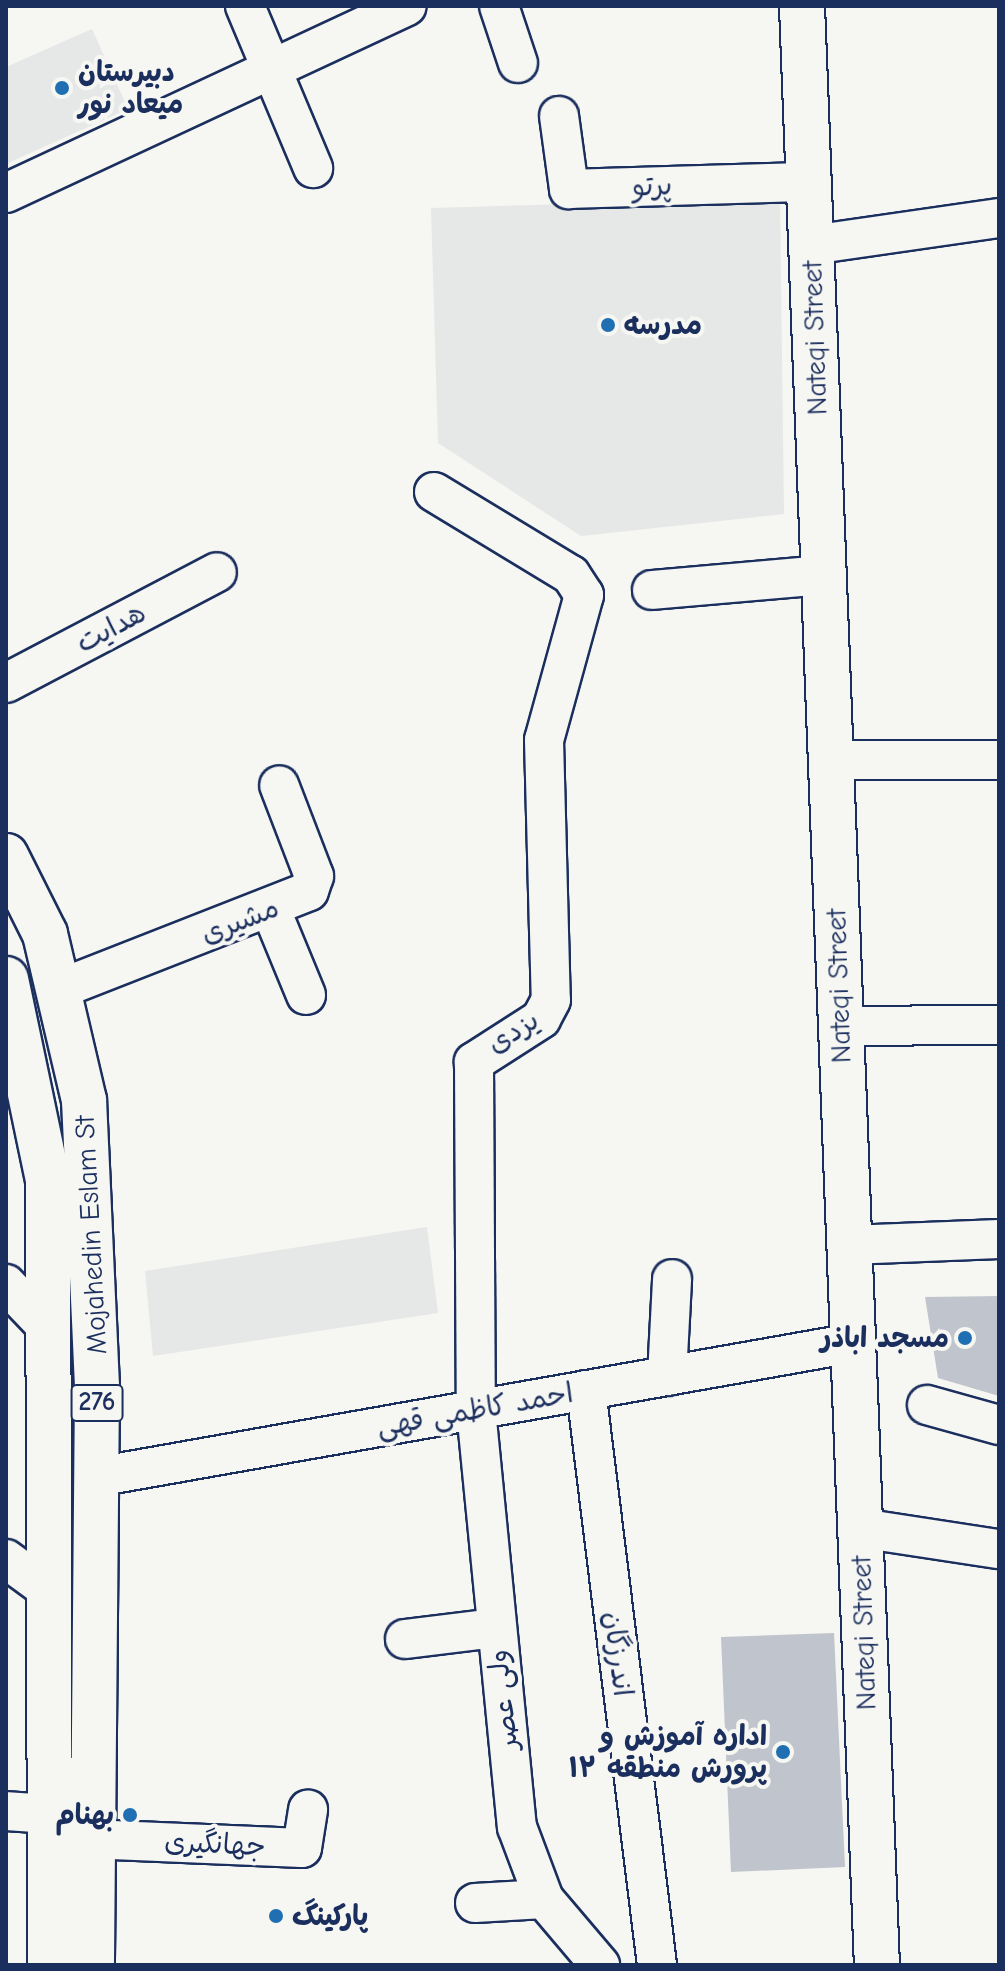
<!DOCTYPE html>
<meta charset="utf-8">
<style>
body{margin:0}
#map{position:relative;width:1005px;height:1971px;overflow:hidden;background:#f6f6f2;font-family:"Comic Neue","Playpen Sans Arabic",sans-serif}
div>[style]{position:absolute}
.built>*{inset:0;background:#e6e7e7}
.building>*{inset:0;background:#c0c4cd}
.roads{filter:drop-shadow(2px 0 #1b2f5e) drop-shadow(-2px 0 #1b2f5e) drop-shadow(0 2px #1b2f5e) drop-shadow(0 -2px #1b2f5e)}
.street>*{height:38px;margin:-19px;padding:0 19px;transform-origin:19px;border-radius:19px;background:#f6f6f2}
.secondary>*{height:44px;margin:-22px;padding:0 22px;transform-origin:22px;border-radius:22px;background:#f6f6f2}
.primary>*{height:44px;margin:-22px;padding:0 22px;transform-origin:22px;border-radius:22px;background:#f6f6f2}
.dots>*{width:22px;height:22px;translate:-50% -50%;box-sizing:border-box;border:4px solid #f6f6f2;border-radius:50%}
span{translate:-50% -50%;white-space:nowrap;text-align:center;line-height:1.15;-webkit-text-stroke:8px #f6f6f2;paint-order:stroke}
.shield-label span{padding:2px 6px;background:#f6f6f2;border:2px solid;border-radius:6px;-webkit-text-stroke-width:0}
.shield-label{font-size:26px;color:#1b2f5e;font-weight:700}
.poi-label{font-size:28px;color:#1b2f5e;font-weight:700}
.left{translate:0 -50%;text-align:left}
.right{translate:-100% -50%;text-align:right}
.street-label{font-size:28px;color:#1b2f5e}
.frame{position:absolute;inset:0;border:8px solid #1b2f5e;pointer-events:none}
</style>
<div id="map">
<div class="built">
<div style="clip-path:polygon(92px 29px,128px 109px,6px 164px,6px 67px)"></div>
<div style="clip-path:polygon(780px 198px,784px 514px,581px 536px,438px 443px,431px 208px)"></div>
<div style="clip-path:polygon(427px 1227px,438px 1313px,153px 1356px,145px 1271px)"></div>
</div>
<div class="building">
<div style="clip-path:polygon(999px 1296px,999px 1396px,938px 1378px,925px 1297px)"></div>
<div style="clip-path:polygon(834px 1633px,845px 1867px,731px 1872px,721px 1637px)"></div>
</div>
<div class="roads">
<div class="street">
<div style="left:245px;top:6px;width:176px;rotate:67.2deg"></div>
<div style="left:499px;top:6px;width:60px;rotate:71.6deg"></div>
<div style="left:559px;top:116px;width:74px;rotate:82.2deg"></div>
<div style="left:569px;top:189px;width:240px;rotate:-1.7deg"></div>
<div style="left:6px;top:193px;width:442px;rotate:-25deg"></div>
<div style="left:811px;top:245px;width:190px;rotate:-8.2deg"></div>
<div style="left:434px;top:492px;width:160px;rotate:31.2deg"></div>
<div style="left:571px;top:575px;width:24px;rotate:57deg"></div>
<div style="left:584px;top:595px;width:150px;rotate:105.4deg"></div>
<div style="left:544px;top:740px;width:260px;rotate:88.5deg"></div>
<div style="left:551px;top:1000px;width:21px;rotate:118deg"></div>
<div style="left:541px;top:1019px;width:80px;rotate:147.3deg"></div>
<div style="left:474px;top:1062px;width:348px;rotate:89.7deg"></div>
<div style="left:476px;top:1410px;width:419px;rotate:84.4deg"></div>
<div style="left:517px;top:1827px;width:77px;rotate:69.4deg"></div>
<div style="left:544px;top:1899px;width:87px;rotate:49.7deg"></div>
<div style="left:652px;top:590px;width:173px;rotate:-5deg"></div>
<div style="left:6px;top:683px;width:238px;rotate:-27.7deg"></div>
<div style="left:831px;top:760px;width:168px"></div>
<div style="left:271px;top:910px;width:92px;rotate:67.6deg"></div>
<div style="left:62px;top:988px;width:265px;rotate:-21.4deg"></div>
<div style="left:309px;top:891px;width:16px;rotate:-72deg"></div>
<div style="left:314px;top:876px;width:97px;rotate:-111deg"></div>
<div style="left:841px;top:1026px;width:158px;rotate:-0.4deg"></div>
<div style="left:849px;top:1245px;width:150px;rotate:-2.3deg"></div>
<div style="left:6px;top:1284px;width:64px;rotate:46.3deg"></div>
<div style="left:667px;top:1376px;width:97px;rotate:-87deg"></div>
<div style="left:586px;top:1390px;width:579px;rotate:82.96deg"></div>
<div style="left:927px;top:1405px;width:75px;rotate:15.5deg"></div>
<div style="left:96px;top:1477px;width:769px;rotate:-10.04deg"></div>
<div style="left:860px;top:1528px;width:140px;rotate:8.7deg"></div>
<div style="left:6px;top:1559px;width:51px;rotate:36.2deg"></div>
<div style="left:405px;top:1639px;width:91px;rotate:-7deg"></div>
<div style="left:6px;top:1811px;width:39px;rotate:4deg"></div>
<div style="left:88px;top:1839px;width:214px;rotate:2.4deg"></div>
<div style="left:302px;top:1848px;width:39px;rotate:-81deg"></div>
<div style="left:475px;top:1903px;width:69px;rotate:-3.3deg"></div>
</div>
<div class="secondary">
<div style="left:802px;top:6px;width:1960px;rotate:87.81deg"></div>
</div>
<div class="primary">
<div style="left:6px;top:856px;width:87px;rotate:63.4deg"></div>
<div style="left:45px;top:934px;width:171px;rotate:76.8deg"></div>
<div style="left:84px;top:1100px;width:287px;rotate:87.4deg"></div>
<div style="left:97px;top:1387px;width:578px;rotate:90.5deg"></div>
<div style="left:6px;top:979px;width:205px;rotate:78.2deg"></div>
<div style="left:48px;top:1180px;width:785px;rotate:89.85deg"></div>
</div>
</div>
<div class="dots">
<div style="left:62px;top:88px;background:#1f6fb2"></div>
<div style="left:608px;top:325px;background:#1f6fb2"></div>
<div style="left:965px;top:1338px;background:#1f6fb2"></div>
<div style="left:783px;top:1752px;background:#1f6fb2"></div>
<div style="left:130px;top:1815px;background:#1f6fb2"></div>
<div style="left:276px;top:1916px;background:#1f6fb2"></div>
</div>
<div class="shield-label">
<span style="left:97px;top:1403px">276</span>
</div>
<div class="poi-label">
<span class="left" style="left:78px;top:88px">دبیرستان<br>میعاد نور</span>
<span class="left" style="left:624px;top:325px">مدرسه</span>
<span class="right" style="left:949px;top:1338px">مسجد اباذر</span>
<span class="right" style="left:767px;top:1752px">اداره آموزش و<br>پرورش منطقه ۱۲</span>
<span class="right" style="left:114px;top:1815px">بهنام</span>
<span class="left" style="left:292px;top:1916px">پارکینگ</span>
</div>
<div class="street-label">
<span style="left:652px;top:186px;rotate:-2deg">پرتو</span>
<span style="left:815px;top:338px;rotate:-92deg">Nateqi Street</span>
<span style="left:111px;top:628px;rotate:-28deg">هدایت</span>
<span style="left:240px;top:921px;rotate:-21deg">مشیری</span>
<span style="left:839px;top:986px;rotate:-92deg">Nateqi Street</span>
<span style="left:513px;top:1032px;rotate:-32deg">یزدی</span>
<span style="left:91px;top:1235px;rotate:-93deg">Mojahedin Eslam St</span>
<span style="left:475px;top:1410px;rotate:-10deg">احمد کاظمی قهی</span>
<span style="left:864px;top:1633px;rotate:-92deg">Nateqi Street</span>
<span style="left:618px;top:1654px;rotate:83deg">اندرزگان</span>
<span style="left:503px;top:1700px;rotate:-96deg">ولی عصر</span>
<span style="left:215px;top:1844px;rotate:3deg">جهانگیری</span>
</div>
<div class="frame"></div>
</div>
